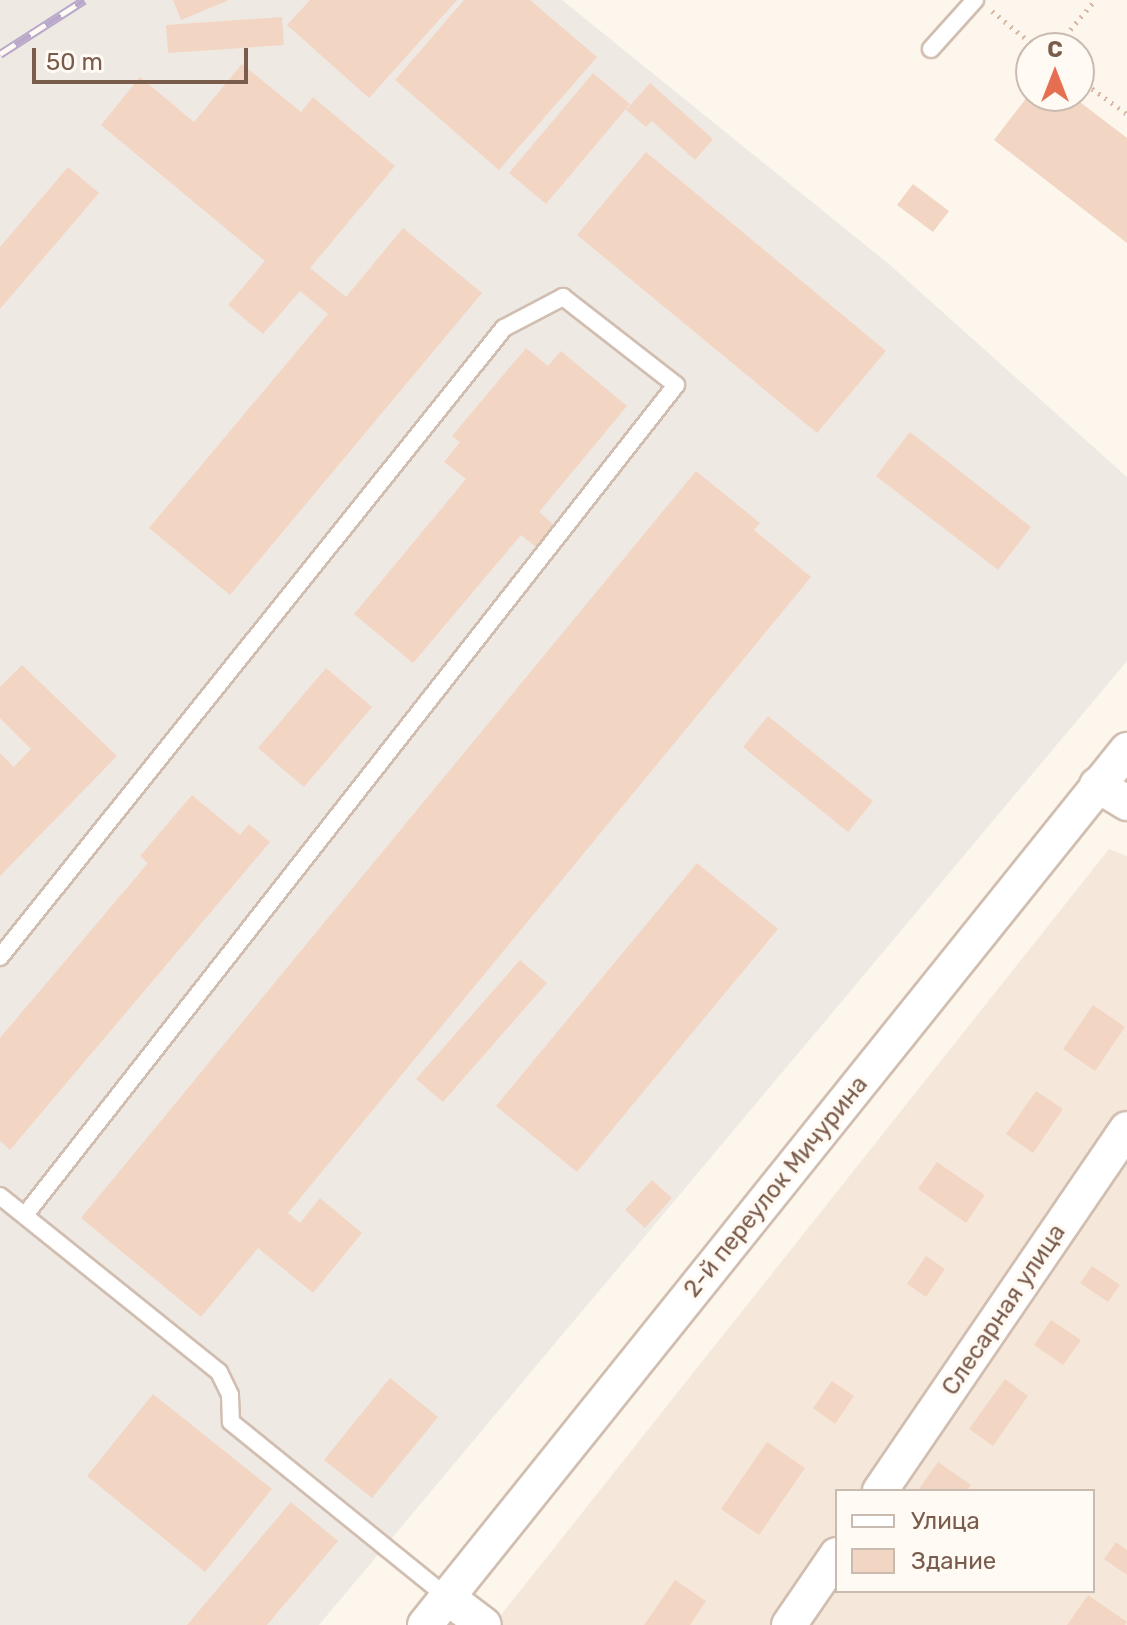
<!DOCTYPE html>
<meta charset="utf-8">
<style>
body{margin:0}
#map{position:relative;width:1127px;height:1625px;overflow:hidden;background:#fdf6ec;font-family:Rubik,sans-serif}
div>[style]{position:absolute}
.residential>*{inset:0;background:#f5e8da}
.industrial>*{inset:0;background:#efe9e4}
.building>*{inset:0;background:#f3d5c3}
.path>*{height:5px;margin-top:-2.5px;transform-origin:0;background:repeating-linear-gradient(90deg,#d9b8a5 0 2px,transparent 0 8px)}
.roads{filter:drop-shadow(2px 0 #d1beb0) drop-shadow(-2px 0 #d1beb0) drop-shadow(0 2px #d1beb0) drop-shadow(0 -2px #d1beb0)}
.lane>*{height:16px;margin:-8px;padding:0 8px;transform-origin:8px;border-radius:8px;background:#fff}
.street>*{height:34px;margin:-17px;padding:0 17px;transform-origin:17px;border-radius:17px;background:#fff}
.rail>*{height:9px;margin-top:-4.5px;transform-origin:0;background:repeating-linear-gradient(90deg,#fffaf3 0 18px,#b9a8c9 0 36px);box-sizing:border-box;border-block:2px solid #b9a8c9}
span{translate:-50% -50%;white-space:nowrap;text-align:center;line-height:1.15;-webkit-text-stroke:7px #fffaf3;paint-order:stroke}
.street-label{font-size:24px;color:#7a5c4d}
.legend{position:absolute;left:835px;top:1489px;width:260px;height:104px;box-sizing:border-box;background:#fffaf3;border:2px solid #cabbb1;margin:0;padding:10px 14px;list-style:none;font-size:24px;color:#7a5c4d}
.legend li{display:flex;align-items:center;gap:16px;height:40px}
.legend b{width:40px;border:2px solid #cabbb1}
.north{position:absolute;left:1015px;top:32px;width:80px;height:80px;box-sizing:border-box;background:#fffaf3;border:2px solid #cabbb1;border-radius:50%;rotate:0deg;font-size:22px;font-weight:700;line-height:32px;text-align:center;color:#7a5c4d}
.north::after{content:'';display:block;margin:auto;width:28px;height:36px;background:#e76f51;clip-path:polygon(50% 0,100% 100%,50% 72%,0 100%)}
.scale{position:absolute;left:32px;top:48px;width:216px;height:36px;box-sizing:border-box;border:4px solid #7a5c4d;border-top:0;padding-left:10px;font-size:24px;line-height:28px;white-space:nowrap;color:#7a5c4d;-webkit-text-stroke:6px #fffaf3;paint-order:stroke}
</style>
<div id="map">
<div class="residential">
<div style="clip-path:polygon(evenodd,1109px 849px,1127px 856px,1127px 1625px,493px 1625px,1109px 849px,837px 1491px,1093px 1491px,1093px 1591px,837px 1591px,837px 1491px)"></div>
</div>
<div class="industrial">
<div style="clip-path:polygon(0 0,562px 0,890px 265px,1127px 477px,1127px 661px,319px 1625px,0 1625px)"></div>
</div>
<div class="building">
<div style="clip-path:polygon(173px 0,229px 0,181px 20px)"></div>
<div style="clip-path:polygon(310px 0,457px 0,369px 98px,287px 25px)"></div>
<div style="clip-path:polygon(464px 0,530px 0,597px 57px,499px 170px,395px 80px)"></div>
<div style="clip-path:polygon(282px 17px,284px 45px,168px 53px,166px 25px)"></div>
<div style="clip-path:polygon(242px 64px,301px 112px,313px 97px,395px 166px,310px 268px,346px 297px,403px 228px,482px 293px,230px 595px,149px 528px,328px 314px,300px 291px,263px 334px,228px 305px,265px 261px,101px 125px,140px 77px,194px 122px)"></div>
<div style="clip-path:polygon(593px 73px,630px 104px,546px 204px,509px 173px)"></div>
<div style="clip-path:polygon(650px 83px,713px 139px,695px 160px,652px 121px,646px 127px,626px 110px)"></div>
<div style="clip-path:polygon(1031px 92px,1031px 96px,1072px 96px,1127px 138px,1127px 243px,994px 140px)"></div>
<div style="clip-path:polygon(646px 152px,886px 351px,817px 433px,577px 235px)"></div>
<div style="clip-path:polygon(68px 167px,99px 193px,0 309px,0 247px)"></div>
<div style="clip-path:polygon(913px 184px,949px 211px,933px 232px,897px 205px)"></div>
<div style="clip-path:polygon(526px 348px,548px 366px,561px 351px,627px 406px,539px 512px,554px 525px,536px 547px,521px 535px,413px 663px,354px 614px,466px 479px,444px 462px,460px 442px,452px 436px)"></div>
<div style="clip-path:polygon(910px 432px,1031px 527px,998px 570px,876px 476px)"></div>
<div style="clip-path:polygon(696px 471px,760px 523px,754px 530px,811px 577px,288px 1213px,300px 1223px,320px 1198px,362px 1233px,313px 1293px,258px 1248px,201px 1317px,81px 1218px)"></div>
<div style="clip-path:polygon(22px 665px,117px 756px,0 876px,0 753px,14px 767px,31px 749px,0 718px,0 687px)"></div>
<div style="clip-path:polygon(326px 668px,372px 707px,304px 787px,258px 748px)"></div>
<div style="clip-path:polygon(768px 716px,873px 801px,848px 832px,743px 747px)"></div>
<div style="clip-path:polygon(192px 795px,240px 835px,249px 824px,270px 842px,10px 1150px,0 1141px,0 1038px,148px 863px,140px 856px)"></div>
<div style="clip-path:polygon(697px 863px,778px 929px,577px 1172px,496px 1106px)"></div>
<div style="clip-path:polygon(520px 960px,547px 983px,443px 1102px,416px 1079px)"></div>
<div style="clip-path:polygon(1093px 1005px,1125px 1027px,1095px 1071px,1063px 1049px)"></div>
<div style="clip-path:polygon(1036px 1091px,1063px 1109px,1033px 1153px,1006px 1134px)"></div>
<div style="clip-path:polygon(937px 1162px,985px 1195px,966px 1223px,918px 1189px)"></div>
<div style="clip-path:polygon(652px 1180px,672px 1198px,645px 1228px,625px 1210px)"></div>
<div style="clip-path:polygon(926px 1256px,945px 1269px,926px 1297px,907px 1284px)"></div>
<div style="clip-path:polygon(1092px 1266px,1120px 1285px,1108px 1302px,1080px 1283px)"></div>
<div style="clip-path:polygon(1051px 1320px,1081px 1340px,1063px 1365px,1034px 1345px)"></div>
<div style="clip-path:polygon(390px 1378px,438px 1417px,372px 1498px,324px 1460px)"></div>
<div style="clip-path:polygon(1005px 1379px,1028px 1396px,993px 1446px,969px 1429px)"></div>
<div style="clip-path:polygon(832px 1381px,854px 1396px,835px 1424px,813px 1408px)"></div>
<div style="clip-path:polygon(153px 1394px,272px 1489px,205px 1572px,87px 1476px)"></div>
<div style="clip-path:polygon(767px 1442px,805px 1468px,759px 1535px,721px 1509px)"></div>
<div style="clip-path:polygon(938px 1462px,971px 1485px,967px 1491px,919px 1489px)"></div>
<div style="clip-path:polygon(291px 1502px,338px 1541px,267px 1625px,187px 1625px)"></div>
<div style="clip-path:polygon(1116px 1542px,1127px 1550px,1127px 1575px,1104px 1559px)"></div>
<div style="clip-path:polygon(675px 1580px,706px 1601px,690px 1625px,644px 1625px)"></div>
<div style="clip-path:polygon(1088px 1595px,1127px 1622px,1125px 1625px,1067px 1625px)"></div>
</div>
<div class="path">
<div style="left:992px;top:11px;width:58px;rotate:39.4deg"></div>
<div style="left:1055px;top:48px;width:62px;rotate:-50.2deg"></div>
<div style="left:1079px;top:79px;width:59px;rotate:36.1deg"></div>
</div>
<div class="roads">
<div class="lane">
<div style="left:931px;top:49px;width:66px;rotate:-48.1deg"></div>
<div style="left:0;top:957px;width:806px;rotate:-51.3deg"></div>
<div style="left:504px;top:328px;width:67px;rotate:-27.7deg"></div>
<div style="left:563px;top:297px;width:143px;rotate:37.9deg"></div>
<div style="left:676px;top:385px;width:1055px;rotate:128.11deg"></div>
<div style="left:0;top:1196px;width:281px;rotate:38.8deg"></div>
<div style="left:219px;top:1372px;width:25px;rotate:64deg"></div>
<div style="left:230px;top:1395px;width:27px;rotate:88deg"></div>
<div style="left:231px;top:1422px;width:278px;rotate:39deg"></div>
</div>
<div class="street">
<div style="left:1097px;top:785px;width:35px;rotate:31deg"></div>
<div style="left:880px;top:1491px;width:438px;rotate:-55.7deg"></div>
<div style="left:447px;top:1597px;width:46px;rotate:37.1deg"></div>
<div style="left:425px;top:1625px;width:1122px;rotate:-51.26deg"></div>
<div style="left:789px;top:1625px;width:85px;rotate:-55.6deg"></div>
</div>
</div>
<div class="rail">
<div style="left:0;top:54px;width:100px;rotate:-32.7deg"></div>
</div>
<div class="street-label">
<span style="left:776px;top:1187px;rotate:-51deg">2-й переулок Мичурина</span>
<span style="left:1004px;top:1310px;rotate:-56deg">Слесарная улица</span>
</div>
<ul class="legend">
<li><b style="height:10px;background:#fff"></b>Улица</li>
<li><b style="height:22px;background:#f3d5c3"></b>Здание</li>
</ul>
<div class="north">С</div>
<div class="scale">50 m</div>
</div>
